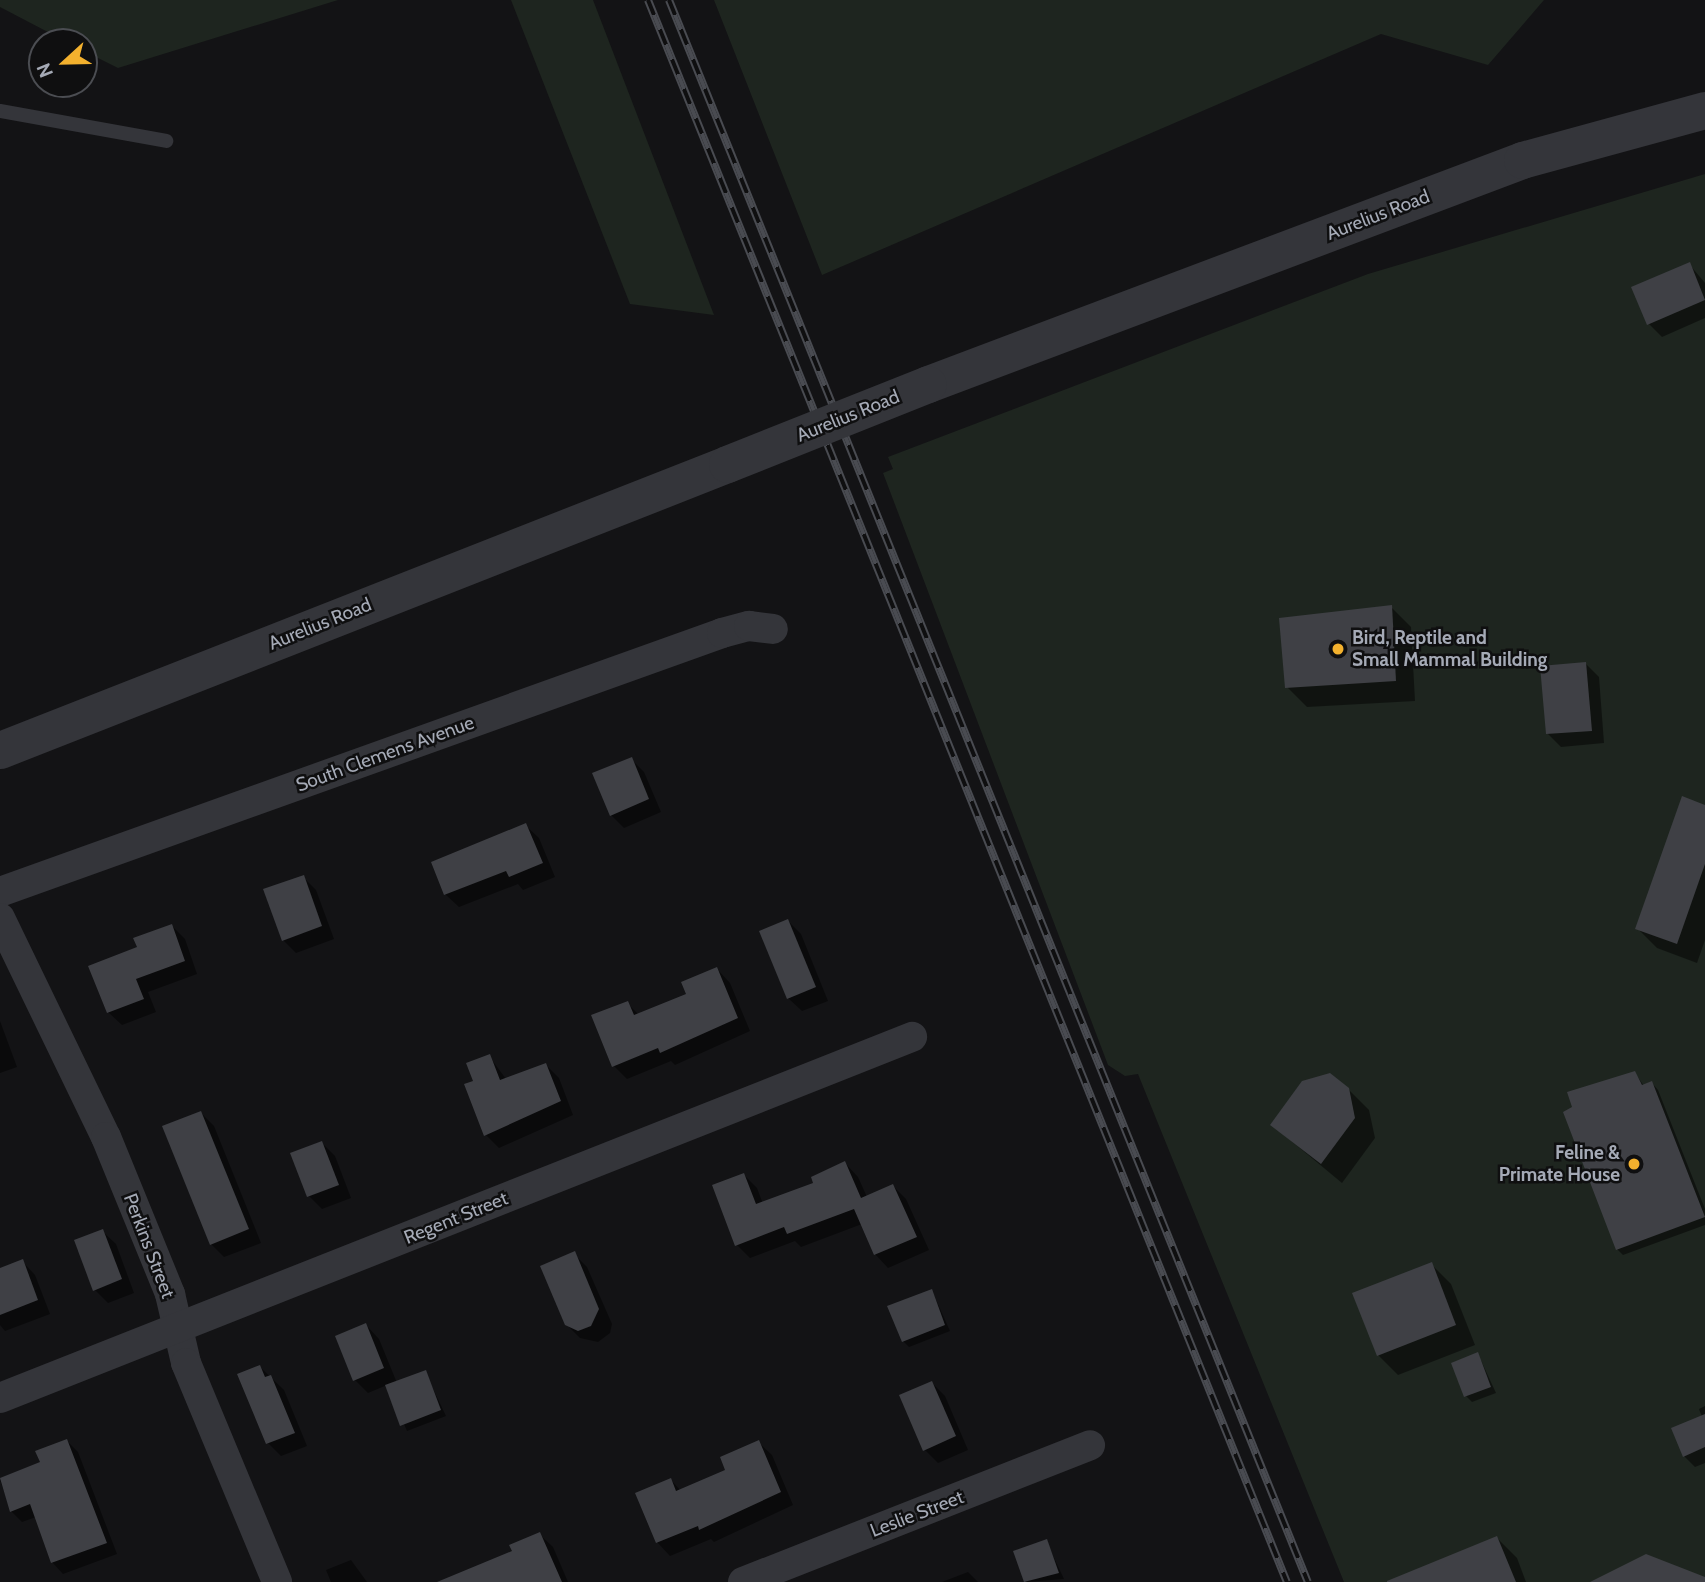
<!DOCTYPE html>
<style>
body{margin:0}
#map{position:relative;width:1705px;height:1582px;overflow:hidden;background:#131315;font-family:Cabin,sans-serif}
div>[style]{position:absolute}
.green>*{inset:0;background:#1e251f}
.shadow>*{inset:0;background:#0007}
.building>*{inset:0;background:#3f4045}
.service>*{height:14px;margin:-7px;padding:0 7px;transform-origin:7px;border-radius:7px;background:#34353a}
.minor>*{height:30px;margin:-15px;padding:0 15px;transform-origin:15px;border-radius:15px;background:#34353a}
.tertiary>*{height:37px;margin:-18.5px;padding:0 18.5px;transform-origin:18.5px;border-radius:18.5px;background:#34353a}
.rail>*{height:8px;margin-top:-4px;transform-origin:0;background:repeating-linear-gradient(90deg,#0f0f10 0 16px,#494b51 0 32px);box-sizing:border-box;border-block:2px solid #494b51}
.tertiary-bridge>*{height:37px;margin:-18.5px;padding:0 18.5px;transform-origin:18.5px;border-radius:18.5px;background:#34353a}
.dots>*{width:19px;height:19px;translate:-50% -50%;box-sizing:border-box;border:4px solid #0f0f10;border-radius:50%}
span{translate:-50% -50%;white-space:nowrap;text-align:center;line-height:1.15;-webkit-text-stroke:5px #0f0f10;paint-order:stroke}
.street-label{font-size:19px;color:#a5aab6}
.poi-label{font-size:19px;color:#a5aab6;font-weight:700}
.left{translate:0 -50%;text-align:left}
.right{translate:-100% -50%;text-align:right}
.north{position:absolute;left:28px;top:28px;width:70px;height:70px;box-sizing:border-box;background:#0f0f10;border:2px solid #4b4d52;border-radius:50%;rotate:248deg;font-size:19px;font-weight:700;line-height:28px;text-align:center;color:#a5aab6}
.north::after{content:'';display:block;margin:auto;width:24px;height:32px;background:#f3b12e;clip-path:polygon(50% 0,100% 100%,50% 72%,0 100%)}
</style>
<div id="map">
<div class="green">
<div style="clip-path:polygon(0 0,338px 0,118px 68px,84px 51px,84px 42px,67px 42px,0 7px)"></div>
<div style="clip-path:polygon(511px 0,593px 0,714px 315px,630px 304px)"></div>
<div style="clip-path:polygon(714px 0,1544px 0,1488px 65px,1381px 34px,822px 275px)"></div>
<div style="clip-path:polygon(1705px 174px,1705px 1582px,1344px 1582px,1138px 1074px,1125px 1076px,1108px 1065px,883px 473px,893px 469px,888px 457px,1368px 274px)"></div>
</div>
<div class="shadow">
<div style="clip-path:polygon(1689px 264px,1705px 283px,1705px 318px,1662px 337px,1649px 324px)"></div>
<div style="clip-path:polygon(1391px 607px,1411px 627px,1415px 701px,1307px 707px,1287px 687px)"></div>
<div style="clip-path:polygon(1586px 664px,1599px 677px,1604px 743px,1561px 747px,1548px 734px)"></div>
<div style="clip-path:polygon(631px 759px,644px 772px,661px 812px,624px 828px,611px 815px)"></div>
<div style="clip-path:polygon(1705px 807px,1705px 940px,1697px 963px,1657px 948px,1637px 928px)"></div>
<div style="clip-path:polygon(525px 825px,539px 838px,555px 877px,523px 890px,518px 884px,459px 907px,445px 894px)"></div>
<div style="clip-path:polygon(303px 877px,316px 890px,334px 939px,296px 953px,283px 940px)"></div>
<div style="clip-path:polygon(788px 921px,801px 934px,828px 1001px,802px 1011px,788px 998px)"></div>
<div style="clip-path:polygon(172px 926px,185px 939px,197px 974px,148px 992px,156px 1012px,122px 1025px,108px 1012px,139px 948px)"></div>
<div style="clip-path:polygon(717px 969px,730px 983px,750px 1031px,675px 1065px,671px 1061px,627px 1079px,614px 1066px,627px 1003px,639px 1015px,689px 995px)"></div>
<div style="clip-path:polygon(0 1021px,17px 1067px,0 1073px)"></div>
<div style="clip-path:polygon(489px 1056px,506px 1079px,546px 1065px,559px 1078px,573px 1115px,499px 1148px,486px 1135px,475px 1082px)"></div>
<div style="clip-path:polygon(1635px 1073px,1644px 1086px,1652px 1083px,1658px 1090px,1705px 1209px,1705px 1225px,1623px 1255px,1617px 1249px)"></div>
<div style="clip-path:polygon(1348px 1089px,1369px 1110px,1375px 1138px,1342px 1183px,1272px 1125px)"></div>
<div style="clip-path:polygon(201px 1113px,214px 1126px,261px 1243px,224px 1257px,211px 1244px)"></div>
<div style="clip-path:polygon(322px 1143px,335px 1156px,351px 1198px,322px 1209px,309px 1196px)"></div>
<div style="clip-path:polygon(845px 1163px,858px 1177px,867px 1197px,893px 1186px,906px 1199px,929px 1250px,888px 1268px,875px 1254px,862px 1224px,801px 1247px,795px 1241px,750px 1258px,737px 1245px,744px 1175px,757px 1188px,763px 1204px,816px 1184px)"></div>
<div style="clip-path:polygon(102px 1231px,116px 1244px,134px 1293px,108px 1303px,95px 1290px)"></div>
<div style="clip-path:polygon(574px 1254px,587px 1267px,612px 1324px,610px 1333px,598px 1342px,580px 1338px,566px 1324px)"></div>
<div style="clip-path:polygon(22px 1261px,35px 1275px,50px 1314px,5px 1331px,0 1325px,0 1270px)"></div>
<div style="clip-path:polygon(1431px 1264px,1451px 1284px,1475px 1345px,1398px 1375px,1378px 1355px)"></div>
<div style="clip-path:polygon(932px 1291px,950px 1331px,909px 1347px,903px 1341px)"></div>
<div style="clip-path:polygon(366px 1325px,379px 1339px,397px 1383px,425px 1372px,446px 1416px,407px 1431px,387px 1385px,368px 1393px,355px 1380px)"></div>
<div style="clip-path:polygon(1478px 1354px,1496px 1393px,1472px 1402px,1466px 1396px)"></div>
<div style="clip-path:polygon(260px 1367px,284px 1390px,307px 1446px,281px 1456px,268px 1443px)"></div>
<div style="clip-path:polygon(932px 1383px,945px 1396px,968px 1450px,938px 1463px,925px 1450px)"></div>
<div style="clip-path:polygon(1705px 1406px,1705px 1463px,1695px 1467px,1684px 1456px,1702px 1417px,1699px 1409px)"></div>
<div style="clip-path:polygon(67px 1441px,78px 1452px,117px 1554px,63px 1574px,52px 1562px,36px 1517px,22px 1522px,11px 1511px,0 1480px,42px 1463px)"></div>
<div style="clip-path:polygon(758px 1442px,772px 1455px,793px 1505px,714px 1542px,711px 1539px,670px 1556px,657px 1542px,671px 1480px,681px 1491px,727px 1471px)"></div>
<div style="clip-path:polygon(539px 1534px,553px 1547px,568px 1582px,472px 1582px)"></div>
<div style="clip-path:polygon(1497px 1538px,1517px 1558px,1526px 1582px,1427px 1582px)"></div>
<div style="clip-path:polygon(1046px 1541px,1064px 1579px,1026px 1582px,1015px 1552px)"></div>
<div style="clip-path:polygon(351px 1560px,367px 1582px,331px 1582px,326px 1570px)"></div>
<div style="clip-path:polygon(968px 1572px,978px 1582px,942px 1582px)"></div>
</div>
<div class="building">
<div style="clip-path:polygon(1690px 262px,1705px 300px,1647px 325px,1631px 287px)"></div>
<div style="clip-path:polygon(1392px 605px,1396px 681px,1285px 688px,1279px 618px)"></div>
<div style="clip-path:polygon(1586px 662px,1592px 731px,1546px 734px,1540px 666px)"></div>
<div style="clip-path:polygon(632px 757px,649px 799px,610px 816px,592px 773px)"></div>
<div style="clip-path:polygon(1682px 796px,1705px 805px,1705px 864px,1677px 944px,1635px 929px)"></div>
<div style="clip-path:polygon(526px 823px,543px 863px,509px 877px,506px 871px,444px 895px,431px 862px)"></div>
<div style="clip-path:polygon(304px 875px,322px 926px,282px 941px,263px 889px)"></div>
<div style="clip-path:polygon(788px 919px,816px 987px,787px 999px,759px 931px)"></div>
<div style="clip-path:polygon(172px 924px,185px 961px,136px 979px,144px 999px,107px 1013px,88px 966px,137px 947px,133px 938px)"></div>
<div style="clip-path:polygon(717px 967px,738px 1018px,660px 1053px,658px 1048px,612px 1067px,591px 1015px,628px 1001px,634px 1015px,686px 994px,681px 982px)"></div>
<div style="clip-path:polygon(490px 1054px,500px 1080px,546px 1063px,561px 1101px,484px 1136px,464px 1084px,473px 1081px,466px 1063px)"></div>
<div style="clip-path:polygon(1635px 1071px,1642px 1085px,1652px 1081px,1705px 1217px,1616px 1250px,1563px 1112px,1572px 1107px,1567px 1092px)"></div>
<div style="clip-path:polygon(1330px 1073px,1349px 1088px,1355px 1118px,1321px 1164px,1270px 1125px,1302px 1081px)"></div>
<div style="clip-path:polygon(201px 1111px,249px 1229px,210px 1245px,162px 1126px)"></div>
<div style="clip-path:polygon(322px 1141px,339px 1185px,307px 1197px,290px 1153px)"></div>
<div style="clip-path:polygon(845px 1161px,861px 1198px,893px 1184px,917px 1237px,874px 1255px,854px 1209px,787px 1234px,784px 1227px,735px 1246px,712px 1185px,744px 1173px,756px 1204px,813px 1183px,811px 1177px)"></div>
<div style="clip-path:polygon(103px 1229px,122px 1279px,93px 1291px,74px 1240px)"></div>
<div style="clip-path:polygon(575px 1251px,599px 1309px,591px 1326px,578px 1331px,565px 1325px,540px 1266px)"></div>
<div style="clip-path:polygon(23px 1259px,38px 1300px,0 1315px,0 1268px)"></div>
<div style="clip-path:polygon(1432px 1262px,1456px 1325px,1377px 1356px,1352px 1293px)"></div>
<div style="clip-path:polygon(932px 1289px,945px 1325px,902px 1342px,887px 1306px)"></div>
<div style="clip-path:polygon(366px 1323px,384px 1368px,353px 1381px,335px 1336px)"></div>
<div style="clip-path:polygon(1478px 1352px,1491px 1387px,1464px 1397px,1451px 1363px)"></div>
<div style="clip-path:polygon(260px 1365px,265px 1377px,271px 1375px,295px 1433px,266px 1444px,237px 1374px)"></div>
<div style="clip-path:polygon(426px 1370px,441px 1410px,400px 1426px,385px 1385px)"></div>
<div style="clip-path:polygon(932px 1381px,956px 1436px,923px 1451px,899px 1395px)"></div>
<div style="clip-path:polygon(1705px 1414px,1705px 1447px,1683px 1457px,1671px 1428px)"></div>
<div style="clip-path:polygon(67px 1439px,107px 1543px,51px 1563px,30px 1504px,10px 1512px,0 1478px,40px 1462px,35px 1451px)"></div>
<div style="clip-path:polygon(759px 1440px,781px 1492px,699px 1530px,698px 1526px,656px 1543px,635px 1493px,671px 1478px,676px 1491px,725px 1470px,720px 1457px)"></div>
<div style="clip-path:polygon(540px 1532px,562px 1582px,437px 1582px,512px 1551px,509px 1545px)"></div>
<div style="clip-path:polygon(1497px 1536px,1516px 1582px,1387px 1582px,1387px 1581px)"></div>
<div style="clip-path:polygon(1047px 1539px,1059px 1573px,1024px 1582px,1013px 1551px)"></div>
<div style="clip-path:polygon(1646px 1554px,1705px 1577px,1705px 1582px,1590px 1582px)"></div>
</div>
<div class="service">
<div style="left:0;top:111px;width:169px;rotate:10.2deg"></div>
</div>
<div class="minor">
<div style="left:0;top:892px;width:767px;rotate:-19.73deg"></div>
<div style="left:722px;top:633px;width:28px;rotate:-15deg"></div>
<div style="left:749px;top:626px;width:24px;rotate:7deg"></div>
<div style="left:0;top:918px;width:243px;rotate:64.2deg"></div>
<div style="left:106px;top:1137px;width:170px;rotate:67.8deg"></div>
<div style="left:170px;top:1294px;width:71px;rotate:76.9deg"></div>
<div style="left:186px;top:1363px;width:237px;rotate:67.4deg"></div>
<div style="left:0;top:1398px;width:981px;rotate:-21.6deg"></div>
<div style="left:743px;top:1582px;width:373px;rotate:-21.5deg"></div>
</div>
<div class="tertiary">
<div style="left:928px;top:384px;width:635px;rotate:-20.66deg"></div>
<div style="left:1522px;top:160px;width:190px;rotate:-15.3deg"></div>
<div style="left:0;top:750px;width:781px;rotate:-21.47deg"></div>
</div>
<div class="rail">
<div style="left:648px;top:0;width:1706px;rotate:68.01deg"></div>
<div style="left:669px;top:0;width:1706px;rotate:68.01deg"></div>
</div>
<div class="tertiary-bridge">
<div style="left:727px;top:464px;width:216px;rotate:-21.7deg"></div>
</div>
<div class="dots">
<div style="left:1338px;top:649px;background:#f3b12e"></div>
<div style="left:1634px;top:1164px;background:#f3b12e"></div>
</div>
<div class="street-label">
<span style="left:1378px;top:215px;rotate:-21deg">Aurelius Road</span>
<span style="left:848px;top:416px;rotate:-22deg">Aurelius Road</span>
<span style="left:320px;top:624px;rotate:-22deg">Aurelius Road</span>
<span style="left:385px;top:754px;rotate:-20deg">South Clemens Avenue</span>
<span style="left:456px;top:1218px;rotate:-22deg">Regent Street</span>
<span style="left:149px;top:1246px;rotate:69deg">Perkins Street</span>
<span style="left:917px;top:1514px;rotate:-21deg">Leslie Street</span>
</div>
<div class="poi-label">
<span class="left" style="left:1352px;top:649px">Bird, Reptile and<br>Small Mammal Building</span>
<span class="right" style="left:1620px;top:1164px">Feline &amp;<br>Primate House</span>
</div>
<div class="north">N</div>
</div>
